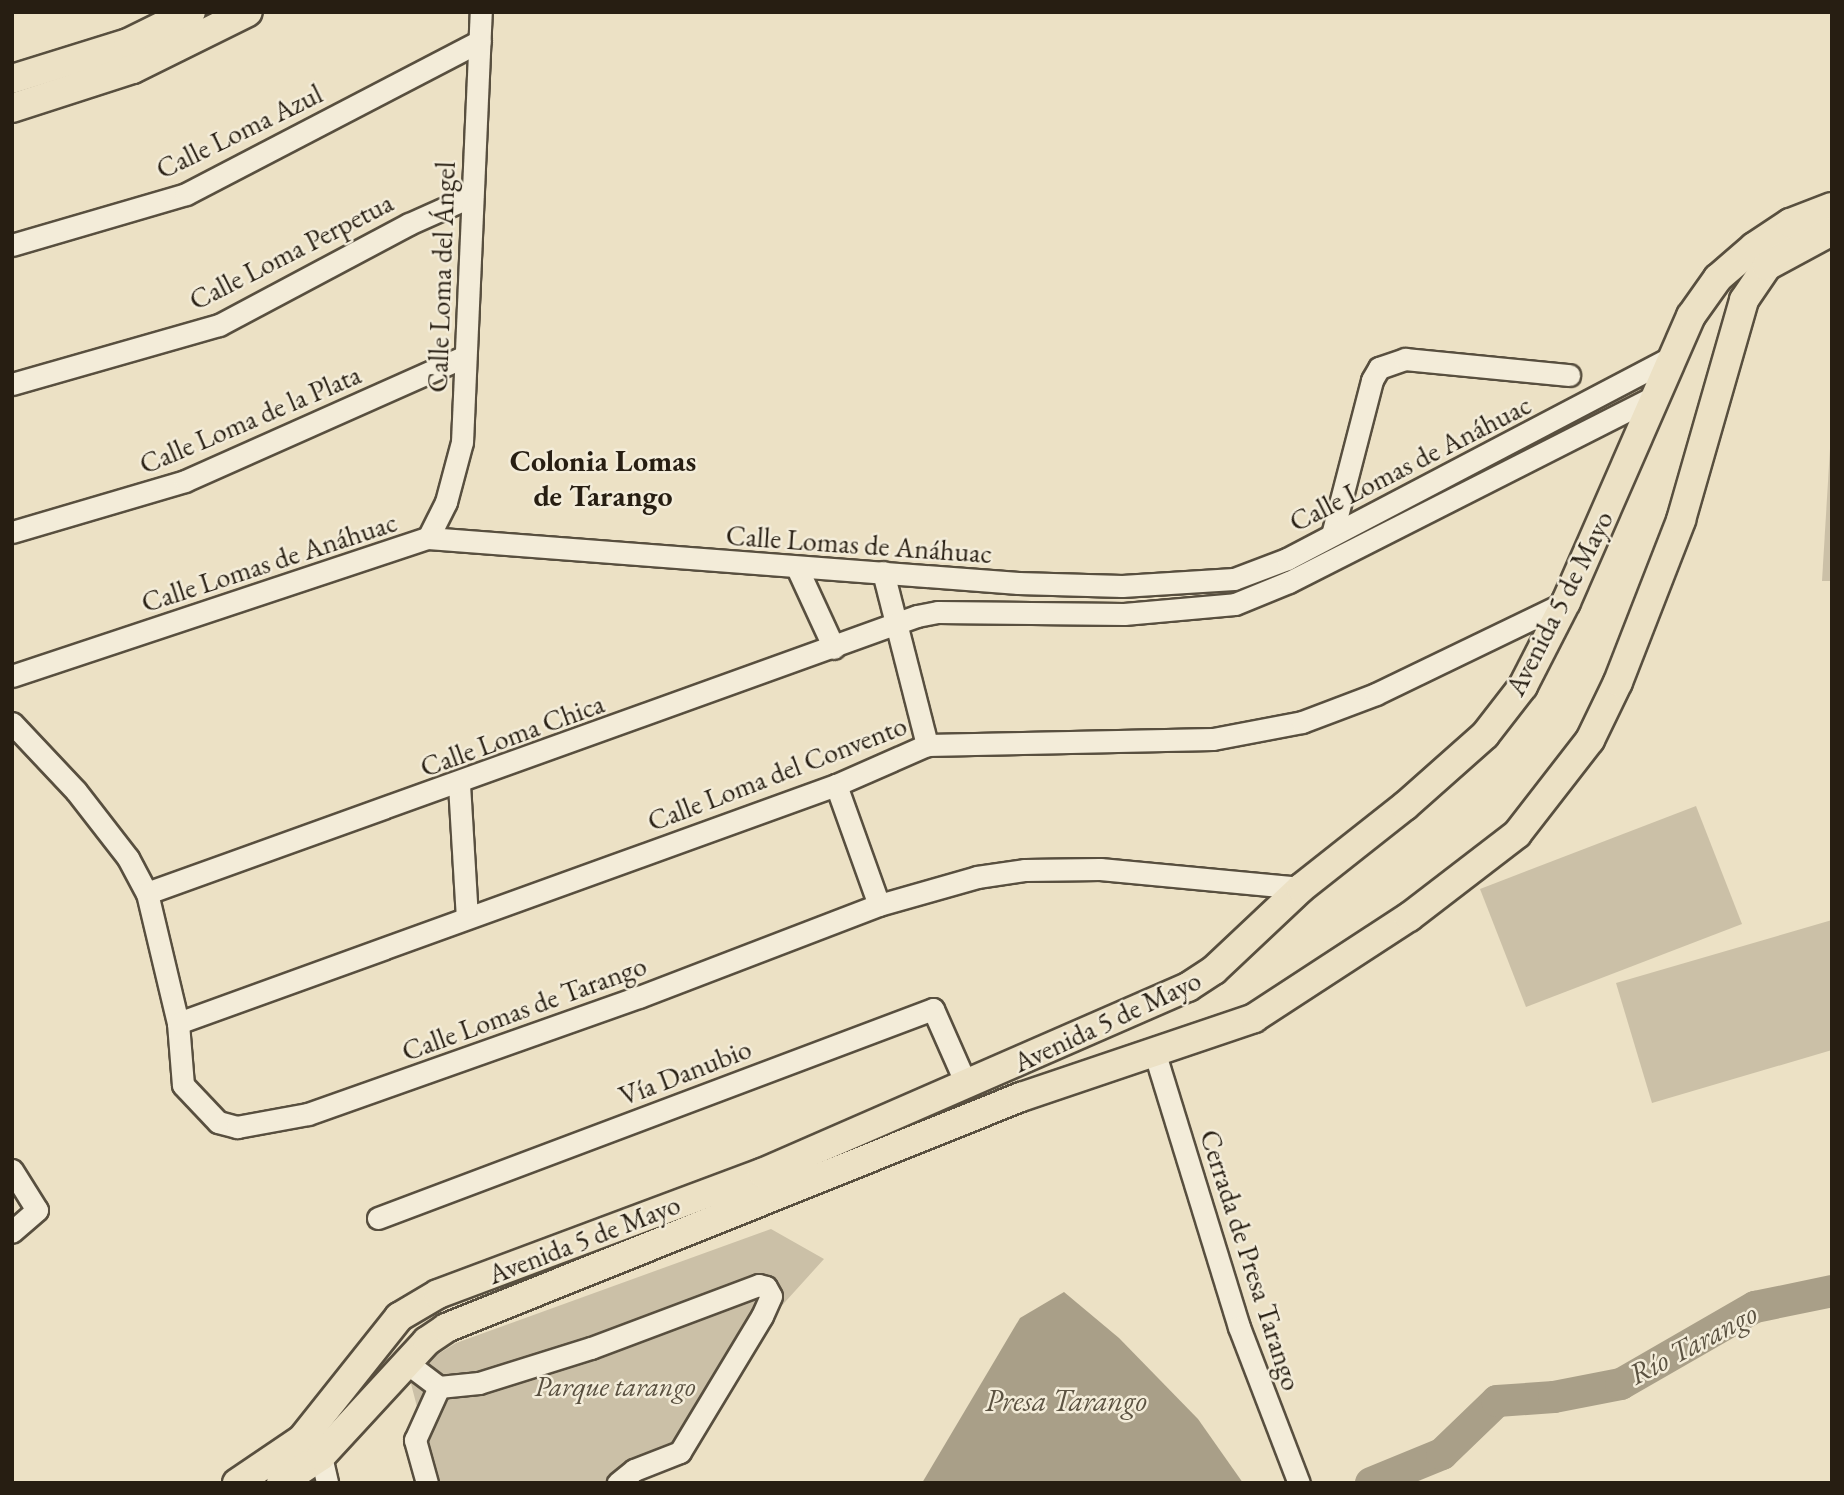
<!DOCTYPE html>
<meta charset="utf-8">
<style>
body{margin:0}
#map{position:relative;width:1844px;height:1495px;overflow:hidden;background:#ece1c5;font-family:"EB Garamond",serif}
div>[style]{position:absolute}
.green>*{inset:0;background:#cbc0a7}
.water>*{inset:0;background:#a99f88}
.river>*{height:32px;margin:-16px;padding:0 16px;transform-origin:16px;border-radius:16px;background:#a99f88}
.roads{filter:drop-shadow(2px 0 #584f3f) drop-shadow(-2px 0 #584f3f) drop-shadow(0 2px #584f3f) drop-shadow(0 -2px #584f3f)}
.minor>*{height:21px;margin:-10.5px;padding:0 10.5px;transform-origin:10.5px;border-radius:10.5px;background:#f3ecd9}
.major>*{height:28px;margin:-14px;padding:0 14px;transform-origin:14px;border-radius:14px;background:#ece1c5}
span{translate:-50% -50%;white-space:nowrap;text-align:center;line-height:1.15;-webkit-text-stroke:5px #f3ecd9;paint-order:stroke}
.street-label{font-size:28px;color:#271e12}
.park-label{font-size:28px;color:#584f3f;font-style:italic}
.neighbourhood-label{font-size:30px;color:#271e12;font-weight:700}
.water-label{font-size:30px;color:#5b5241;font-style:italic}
.frame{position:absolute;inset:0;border:14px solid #271e12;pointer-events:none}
</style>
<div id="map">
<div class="green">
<div style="clip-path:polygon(1831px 432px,1832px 581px,1822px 581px)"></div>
<div style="clip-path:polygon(1696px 806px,1742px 924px,1526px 1007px,1480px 889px)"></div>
<div style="clip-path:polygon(1832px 920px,1832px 1050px,1652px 1103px,1616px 983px)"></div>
<div style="clip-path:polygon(771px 1229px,824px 1259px,756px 1334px,684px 1462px,627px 1483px,437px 1483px,410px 1380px,427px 1361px,456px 1343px)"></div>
</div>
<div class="water">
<div style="clip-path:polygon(1064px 1292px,1119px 1338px,1198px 1419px,1243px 1483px,922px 1483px,1020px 1318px)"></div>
</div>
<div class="river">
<div style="left:1371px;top:1483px;width:77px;rotate:-22.2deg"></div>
<div style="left:1442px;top:1454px;width:76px;rotate:-43.9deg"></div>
<div style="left:1497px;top:1401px;width:57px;rotate:-4deg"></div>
<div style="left:1554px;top:1397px;width:68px;rotate:-11deg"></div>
<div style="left:1621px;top:1384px;width:155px;rotate:-29.9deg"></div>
<div style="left:1755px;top:1307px;width:79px;rotate:-11.7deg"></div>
</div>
<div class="roads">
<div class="minor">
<div style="left:12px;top:245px;width:181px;rotate:-16.3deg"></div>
<div style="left:186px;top:194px;width:331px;rotate:-27.5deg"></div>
<div style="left:12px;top:384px;width:215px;rotate:-15.9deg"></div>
<div style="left:219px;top:325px;width:215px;rotate:-28deg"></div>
<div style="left:409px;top:224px;width:69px;rotate:-24deg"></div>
<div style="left:12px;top:532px;width:180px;rotate:-16.4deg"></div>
<div style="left:185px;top:481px;width:305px;rotate:-24deg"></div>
<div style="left:1332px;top:535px;width:160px;rotate:-75.5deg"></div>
<div style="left:1372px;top:380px;width:14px;rotate:-60deg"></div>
<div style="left:1379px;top:368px;width:28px;rotate:-19deg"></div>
<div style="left:1405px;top:359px;width:165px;rotate:5.6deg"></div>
<div style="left:428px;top:538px;width:40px;rotate:-63.4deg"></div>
<div style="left:446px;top:502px;width:62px;rotate:-75.1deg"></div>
<div style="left:462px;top:442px;width:430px;rotate:-87.5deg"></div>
<div style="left:797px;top:568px;width:88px;rotate:65.2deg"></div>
<div style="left:883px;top:572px;width:179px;rotate:75.7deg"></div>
<div style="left:12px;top:676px;width:438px;rotate:-18.4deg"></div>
<div style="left:428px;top:538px;width:592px;rotate:4.36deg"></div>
<div style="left:1018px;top:583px;width:104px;rotate:1.7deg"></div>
<div style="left:1122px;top:586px;width:112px;rotate:-3.6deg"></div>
<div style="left:1234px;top:579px;width:57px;rotate:-20.7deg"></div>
<div style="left:1287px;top:559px;width:433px;rotate:-27.7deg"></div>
<div style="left:12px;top:723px;width:93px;rotate:46.7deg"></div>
<div style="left:76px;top:791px;width:85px;rotate:52.2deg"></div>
<div style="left:128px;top:858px;width:40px;rotate:62deg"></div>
<div style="left:147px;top:893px;width:134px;rotate:76.6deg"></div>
<div style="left:178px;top:1023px;width:62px;rotate:85.4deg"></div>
<div style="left:183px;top:1085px;width:51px;rotate:46.6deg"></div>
<div style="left:218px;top:1122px;width:20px;rotate:15deg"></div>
<div style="left:237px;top:1127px;width:72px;rotate:-10.4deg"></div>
<div style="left:308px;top:1114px;width:351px;rotate:-19.5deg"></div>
<div style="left:639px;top:997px;width:257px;rotate:-21deg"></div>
<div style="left:879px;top:905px;width:102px;rotate:-15.9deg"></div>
<div style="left:977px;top:877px;width:49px;rotate:-8.3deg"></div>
<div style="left:1025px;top:870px;width:75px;rotate:-0.8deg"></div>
<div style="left:1100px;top:869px;width:202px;rotate:5.4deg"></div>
<div style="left:459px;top:784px;width:133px;rotate:86.6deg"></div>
<div style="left:836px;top:785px;width:127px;rotate:70.3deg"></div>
<div style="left:147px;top:893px;width:818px;rotate:-19.79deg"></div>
<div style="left:917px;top:616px;width:21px;rotate:-11deg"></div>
<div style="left:938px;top:612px;width:186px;rotate:0.6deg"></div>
<div style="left:1124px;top:614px;width:111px;rotate:-5.1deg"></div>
<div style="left:1235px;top:604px;width:58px;rotate:-22.2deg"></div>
<div style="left:1289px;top:582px;width:413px;rotate:-26.9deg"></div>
<div style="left:178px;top:1023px;width:700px;rotate:-19.89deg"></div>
<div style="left:836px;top:785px;width:99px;rotate:-23.7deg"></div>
<div style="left:927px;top:745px;width:286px;rotate:-1.2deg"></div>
<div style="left:1213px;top:739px;width:91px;rotate:-10.8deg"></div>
<div style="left:1302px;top:722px;width:79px;rotate:-20.7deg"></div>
<div style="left:1376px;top:694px;width:211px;rotate:-25.8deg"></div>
<div style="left:1155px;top:1054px;width:286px;rotate:72.9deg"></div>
<div style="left:1239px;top:1327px;width:167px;rotate:69deg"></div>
<div style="left:12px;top:1170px;width:47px;rotate:58deg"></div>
<div style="left:37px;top:1210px;width:33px;rotate:139deg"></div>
<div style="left:378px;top:1218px;width:593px;rotate:-20.64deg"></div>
<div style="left:933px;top:1009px;width:84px;rotate:66.2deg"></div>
<div style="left:407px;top:1363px;width:40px;rotate:37deg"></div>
<div style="left:439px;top:1387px;width:40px;rotate:-5.7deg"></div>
<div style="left:479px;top:1383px;width:117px;rotate:-17.4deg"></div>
<div style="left:591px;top:1348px;width:179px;rotate:-20.6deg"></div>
<div style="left:759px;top:1285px;width:7px;rotate:16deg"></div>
<div style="left:766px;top:1287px;width:10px;rotate:61deg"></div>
<div style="left:771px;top:1296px;width:22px;rotate:114deg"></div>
<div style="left:762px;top:1316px;width:159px;rotate:121.1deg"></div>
<div style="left:680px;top:1452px;width:49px;rotate:158.6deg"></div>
<div style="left:634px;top:1470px;width:21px;rotate:141deg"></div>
<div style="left:321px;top:1456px;width:28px;rotate:77deg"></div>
<div style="left:427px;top:1483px;width:45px;rotate:-105.6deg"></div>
<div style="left:415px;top:1440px;width:58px;rotate:-65.6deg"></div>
</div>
<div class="major">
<div style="left:12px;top:79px;width:121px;rotate:-17.2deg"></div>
<div style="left:128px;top:43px;width:70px;rotate:-26.2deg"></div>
<div style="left:12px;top:108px;width:127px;rotate:-17.9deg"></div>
<div style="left:133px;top:69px;width:128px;rotate:-26.4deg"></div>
<div style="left:237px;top:1483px;width:78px;rotate:-34.1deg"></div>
<div style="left:302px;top:1439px;width:156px;rotate:-51.5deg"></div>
<div style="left:399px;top:1317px;width:45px;rotate:-30.5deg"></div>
<div style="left:438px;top:1294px;width:346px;rotate:-20.5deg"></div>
<div style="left:762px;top:1173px;width:465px;rotate:-23.6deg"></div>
<div style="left:1188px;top:987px;width:31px;rotate:-33deg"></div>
<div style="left:1214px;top:970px;width:120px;rotate:-43.3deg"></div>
<div style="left:1301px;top:888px;width:132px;rotate:-38.3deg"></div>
<div style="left:1405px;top:806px;width:107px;rotate:-41.6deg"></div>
<div style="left:1485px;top:735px;width:62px;rotate:-52.2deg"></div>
<div style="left:1523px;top:686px;width:94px;rotate:-62.9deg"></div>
<div style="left:1566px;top:602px;width:312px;rotate:-66.4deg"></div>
<div style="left:1691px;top:316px;width:47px;rotate:-54.6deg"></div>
<div style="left:1718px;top:278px;width:48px;rotate:-40.7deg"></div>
<div style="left:1754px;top:247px;width:43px;rotate:-33.7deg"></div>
<div style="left:1790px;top:223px;width:45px;rotate:-20.9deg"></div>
<div style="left:281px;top:1483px;width:48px;rotate:-34deg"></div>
<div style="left:321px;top:1456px;width:156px;rotate:-47.3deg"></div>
<div style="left:427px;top:1341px;width:23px;rotate:-34deg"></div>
<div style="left:446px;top:1328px;width:620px;rotate:-21.89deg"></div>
<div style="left:1021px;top:1097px;width:246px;rotate:-18.7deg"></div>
<div style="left:1254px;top:1018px;width:185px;rotate:-33.1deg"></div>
<div style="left:1409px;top:917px;width:136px;rotate:-37.5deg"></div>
<div style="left:1517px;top:834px;width:119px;rotate:-52.2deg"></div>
<div style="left:1590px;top:740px;width:64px;rotate:-64.2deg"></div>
<div style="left:1618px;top:682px;width:174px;rotate:-68.7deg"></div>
<div style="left:1681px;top:520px;width:229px;rotate:-74deg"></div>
<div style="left:1744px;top:300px;width:41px;rotate:-55.9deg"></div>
<div style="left:1767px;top:266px;width:74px;rotate:-28.3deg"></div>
</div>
</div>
<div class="street-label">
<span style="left:239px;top:131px;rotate:-26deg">Calle Loma Azul</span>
<span style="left:291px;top:251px;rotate:-27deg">Calle Loma Perpetua</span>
<span style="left:441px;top:277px;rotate:-88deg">Calle Loma del Ángel</span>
<span style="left:250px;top:419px;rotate:-23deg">Calle Loma de la Plata</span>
<span style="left:1410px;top:463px;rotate:-27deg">Calle Lomas de Anáhuac</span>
<span style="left:859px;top:544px;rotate:4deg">Calle Lomas de Anáhuac</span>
<span style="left:269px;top:562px;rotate:-18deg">Calle Lomas de Anáhuac</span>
<span style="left:1559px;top:603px;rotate:-63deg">Avenida 5 de Mayo</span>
<span style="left:512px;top:735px;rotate:-20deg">Calle Loma Chica</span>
<span style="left:777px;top:773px;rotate:-21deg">Calle Loma del Convento</span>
<span style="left:524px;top:1008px;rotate:-20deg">Calle Lomas de Tarango</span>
<span style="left:1107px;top:1021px;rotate:-25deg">Avenida 5 de Mayo</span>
<span style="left:685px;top:1072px;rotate:-21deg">Vía Danubio</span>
<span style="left:584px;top:1239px;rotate:-21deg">Avenida 5 de Mayo</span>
<span style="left:1251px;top:1260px;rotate:72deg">Cerrada de Presa Tarango</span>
</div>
<div class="park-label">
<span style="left:615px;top:1386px">Parque tarango</span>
</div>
<div class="neighbourhood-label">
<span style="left:603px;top:478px">Colonia Lomas<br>de Tarango</span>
</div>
<div class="water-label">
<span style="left:1693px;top:1344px;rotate:-28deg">Río Tarango</span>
<span style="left:1066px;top:1401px">Presa Tarango</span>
</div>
<div class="frame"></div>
</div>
